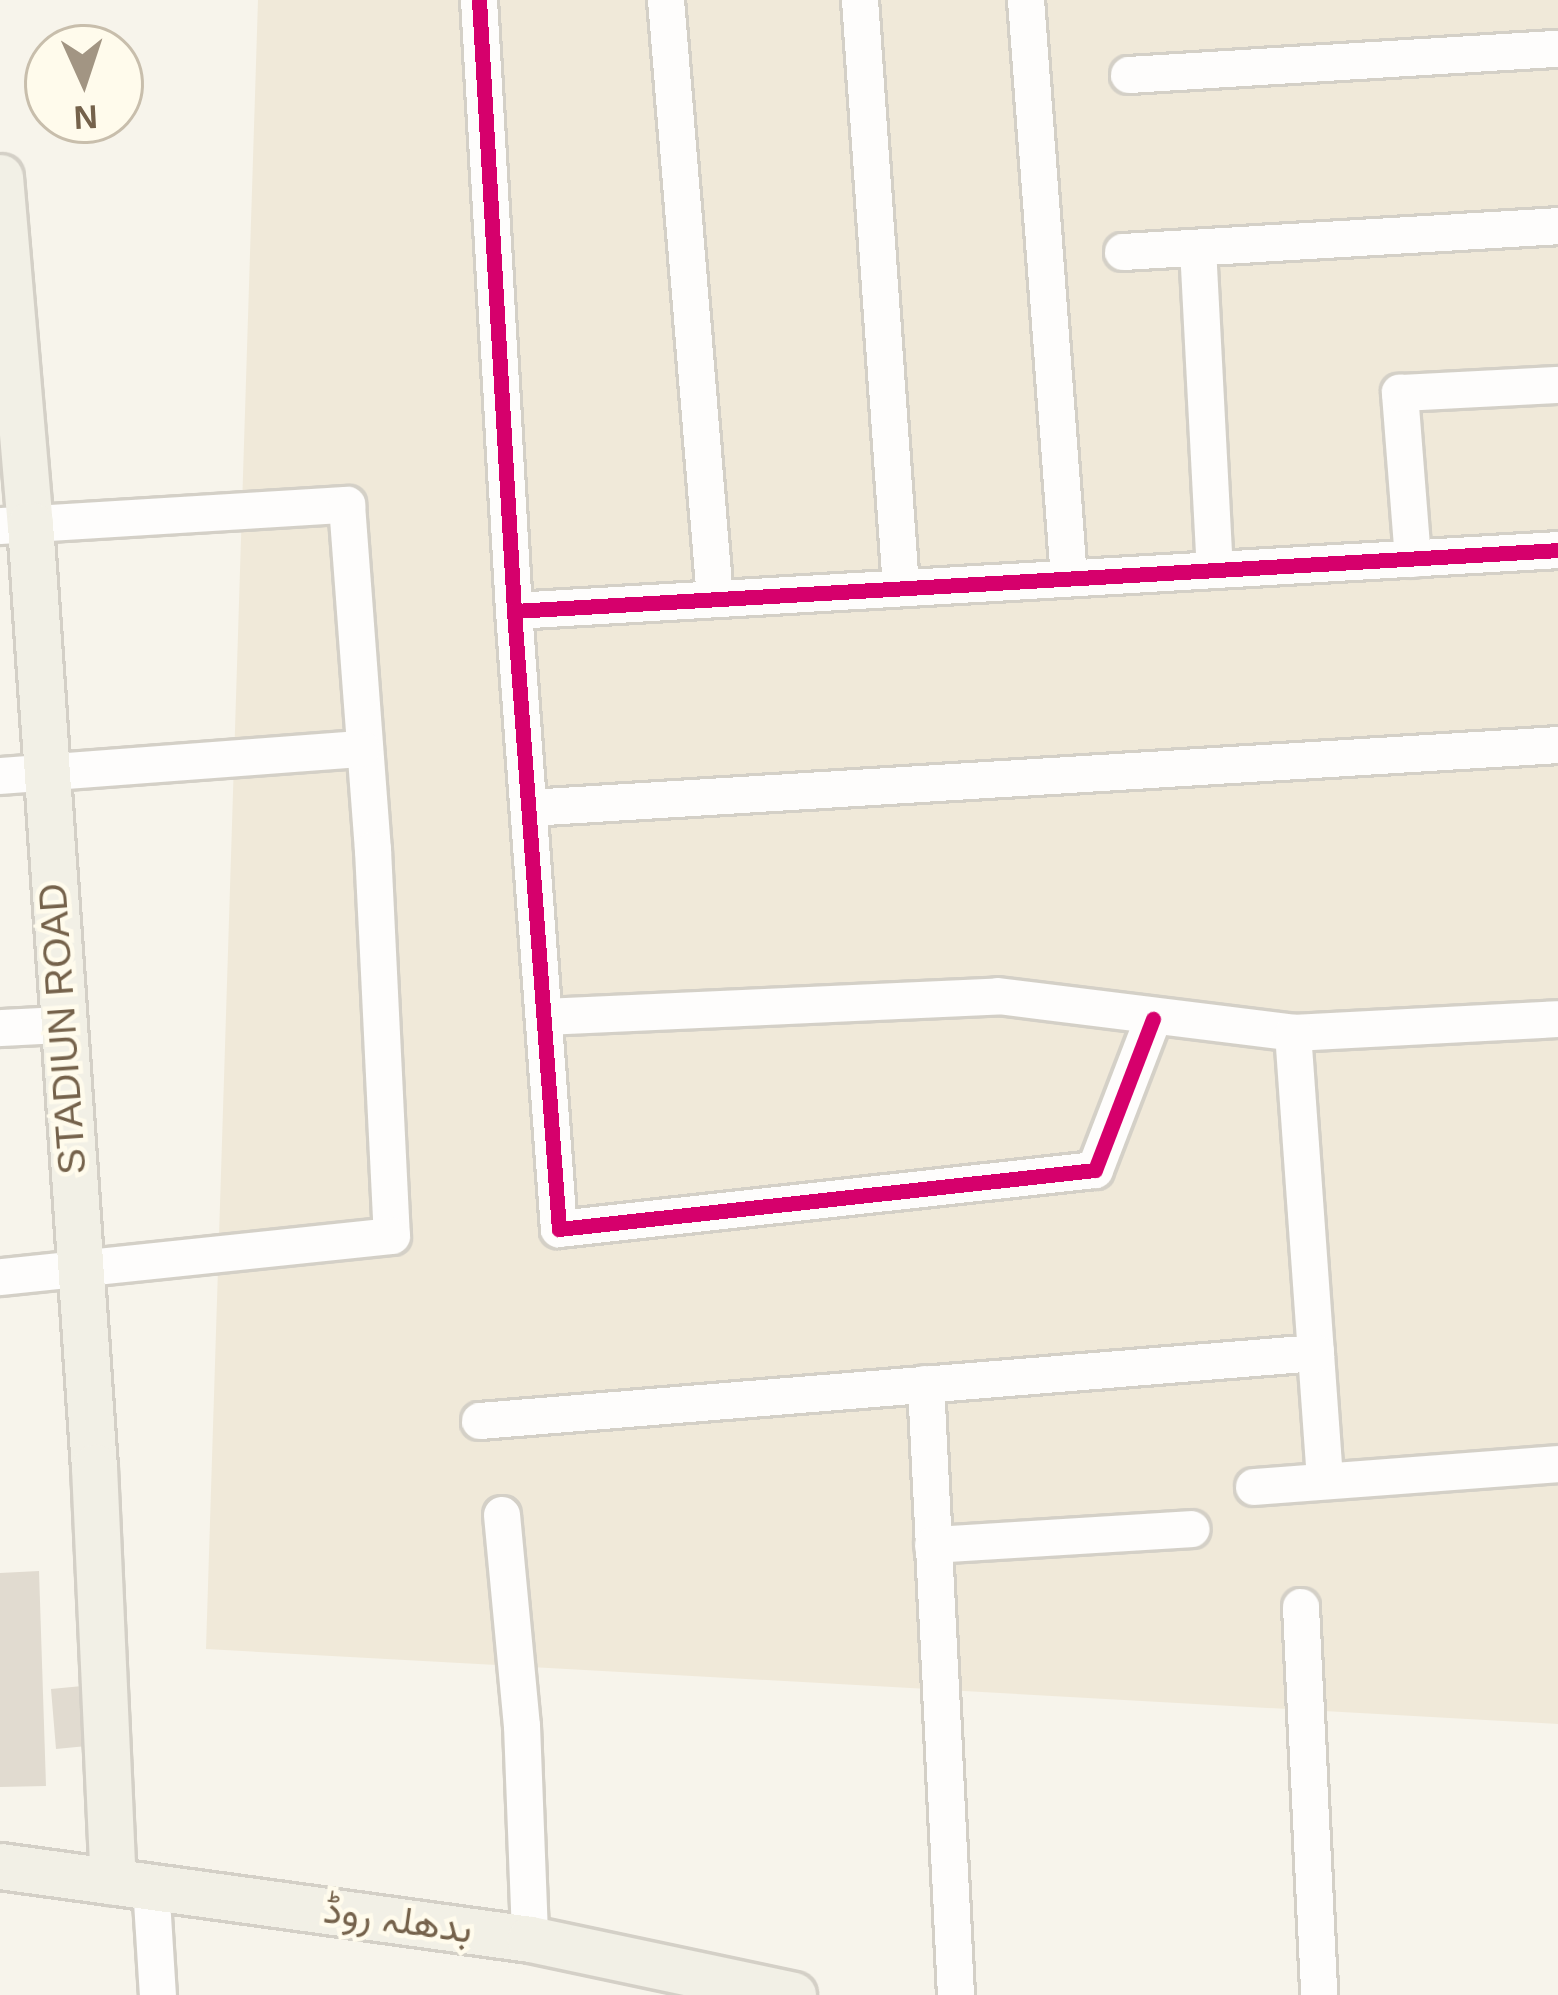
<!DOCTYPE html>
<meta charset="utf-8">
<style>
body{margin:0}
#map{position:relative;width:1558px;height:1995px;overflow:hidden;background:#f7f4eb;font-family:Helvetica,Vazirmatn,sans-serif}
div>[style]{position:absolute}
.residential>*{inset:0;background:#f0e9d9}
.building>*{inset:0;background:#e1dbd0}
.roads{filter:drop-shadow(3px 0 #d4d0c7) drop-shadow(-3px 0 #d4d0c7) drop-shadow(0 3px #d4d0c7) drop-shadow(0 -3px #d4d0c7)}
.minor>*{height:36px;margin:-18px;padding:0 18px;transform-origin:18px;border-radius:18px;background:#fefdfc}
.major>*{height:45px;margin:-22.5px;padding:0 22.5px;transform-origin:22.5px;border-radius:22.5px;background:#f2f0e6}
.cycleway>*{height:15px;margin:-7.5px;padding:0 7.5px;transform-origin:7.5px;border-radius:7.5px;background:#d6006c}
span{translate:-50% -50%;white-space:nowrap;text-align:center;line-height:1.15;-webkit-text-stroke:9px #fffbec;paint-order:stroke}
.street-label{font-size:39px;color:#75624b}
.north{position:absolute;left:24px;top:24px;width:120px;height:120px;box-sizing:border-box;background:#fffbec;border:3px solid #c8beac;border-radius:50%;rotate:177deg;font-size:33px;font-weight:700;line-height:48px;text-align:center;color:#75624b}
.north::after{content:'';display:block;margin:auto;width:42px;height:54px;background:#a29583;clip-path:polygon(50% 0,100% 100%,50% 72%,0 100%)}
</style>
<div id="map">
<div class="residential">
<div style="clip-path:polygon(258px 0,1558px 0,1558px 1724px,206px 1649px)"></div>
</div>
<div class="building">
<div style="clip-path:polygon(39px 1571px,46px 1786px,0 1787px,0 1573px)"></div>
<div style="clip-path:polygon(93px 1685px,97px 1745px,56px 1749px,51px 1689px)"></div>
</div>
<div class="roads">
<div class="minor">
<div style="left:479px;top:0;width:612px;rotate:86.72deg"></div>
<div style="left:514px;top:611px;width:620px;rotate:85.84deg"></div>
<div style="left:559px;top:1229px;width:539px;rotate:-6.28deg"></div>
<div style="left:1095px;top:1170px;width:162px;rotate:-69deg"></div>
<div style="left:666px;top:0;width:601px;rotate:85.32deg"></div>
<div style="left:860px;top:0;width:589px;rotate:86.01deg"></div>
<div style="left:1026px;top:0;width:580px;rotate:85.75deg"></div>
<div style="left:1129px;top:75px;width:430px;rotate:-3.5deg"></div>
<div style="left:1198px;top:248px;width:322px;rotate:87deg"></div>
<div style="left:1123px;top:252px;width:436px;rotate:-3.4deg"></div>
<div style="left:0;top:526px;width:348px;rotate:-3.5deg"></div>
<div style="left:347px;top:505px;width:346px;rotate:85.7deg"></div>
<div style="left:373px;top:850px;width:386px;rotate:87.2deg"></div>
<div style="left:392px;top:1236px;width:394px;rotate:174deg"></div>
<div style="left:1413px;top:559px;width:167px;rotate:-94.5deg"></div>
<div style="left:1400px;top:393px;width:158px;rotate:-2.9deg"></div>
<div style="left:514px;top:611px;width:1046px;rotate:-3.34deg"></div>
<div style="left:0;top:776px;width:363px;rotate:-4.3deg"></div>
<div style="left:529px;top:808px;width:1031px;rotate:-3.5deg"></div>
<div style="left:544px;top:1017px;width:454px;rotate:-2.6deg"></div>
<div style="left:998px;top:996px;width:297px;rotate:7.1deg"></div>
<div style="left:1293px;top:1033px;width:265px;rotate:-3deg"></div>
<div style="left:0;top:1028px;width:62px;rotate:-2.8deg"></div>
<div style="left:1293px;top:1033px;width:449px;rotate:85.9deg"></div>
<div style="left:926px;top:1384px;width:612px;rotate:87.19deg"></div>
<div style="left:480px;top:1421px;width:839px;rotate:-4.65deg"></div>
<div style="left:1254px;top:1487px;width:305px;rotate:-4.3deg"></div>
<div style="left:502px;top:1515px;width:212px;rotate:84.6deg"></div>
<div style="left:522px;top:1726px;width:213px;rotate:87.8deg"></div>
<div style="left:933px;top:1545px;width:259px;rotate:-3.5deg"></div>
<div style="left:1301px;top:1607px;width:388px;rotate:87.3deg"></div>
<div style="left:151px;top:1885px;width:110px;rotate:86.4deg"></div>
</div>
<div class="major">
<div style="left:0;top:177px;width:348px;rotate:85.1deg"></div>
<div style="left:30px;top:524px;width:945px;rotate:86.12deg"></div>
<div style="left:94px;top:1467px;width:415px;rotate:87.4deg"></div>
<div style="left:0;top:1866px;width:535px;rotate:7.84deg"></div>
<div style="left:530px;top:1939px;width:269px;rotate:12deg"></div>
</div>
</div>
<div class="cycleway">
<div style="left:479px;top:0;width:612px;rotate:86.72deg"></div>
<div style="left:514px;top:611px;width:620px;rotate:85.84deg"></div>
<div style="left:559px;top:1229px;width:539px;rotate:-6.28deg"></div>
<div style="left:1095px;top:1170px;width:162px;rotate:-69deg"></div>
<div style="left:514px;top:611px;width:1046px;rotate:-3.34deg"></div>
</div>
<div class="street-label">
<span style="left:63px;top:1029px;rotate:-94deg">STADIUN ROAD</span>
<span style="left:398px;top:1920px;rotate:8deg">بدھلہ روڈ</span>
</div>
<div class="north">N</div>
</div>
